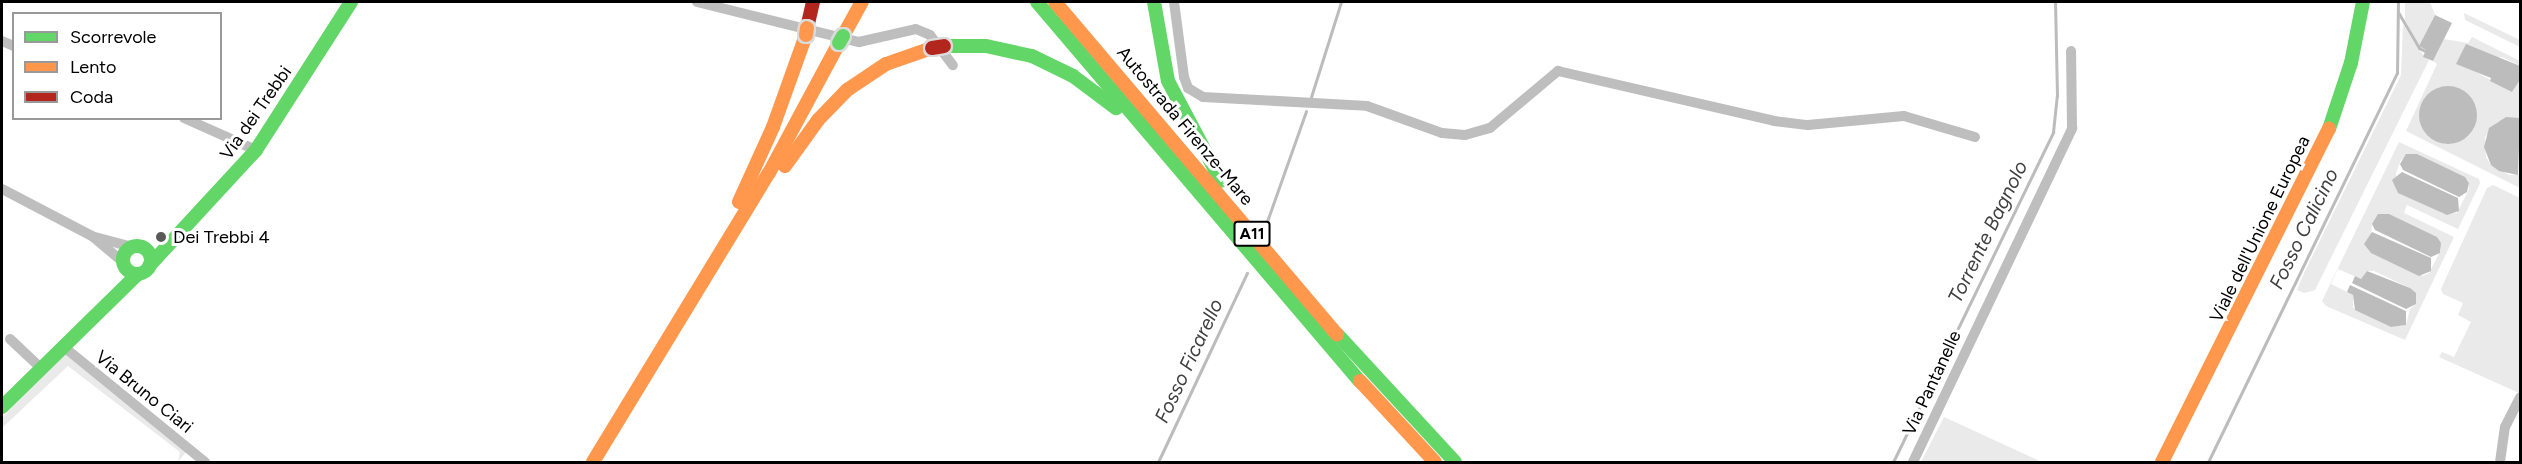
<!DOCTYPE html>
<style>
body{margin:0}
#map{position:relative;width:2522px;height:464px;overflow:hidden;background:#fff;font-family:Figtree,sans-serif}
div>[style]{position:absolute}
.green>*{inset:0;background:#eaeaea}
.water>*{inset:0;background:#bcbcbc}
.round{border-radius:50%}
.stream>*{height:3px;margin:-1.5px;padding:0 1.5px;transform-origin:1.5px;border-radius:1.5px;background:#bcbcbc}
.street>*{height:10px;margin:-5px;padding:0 5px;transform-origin:5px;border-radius:5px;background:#bebebe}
.fast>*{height:14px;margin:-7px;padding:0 7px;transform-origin:7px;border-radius:7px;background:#63d668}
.fast>.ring{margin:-7px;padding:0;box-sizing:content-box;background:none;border:14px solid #63d668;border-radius:50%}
.slow>*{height:14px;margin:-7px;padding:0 7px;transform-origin:7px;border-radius:7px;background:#ff974d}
.jam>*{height:14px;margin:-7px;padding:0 7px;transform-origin:7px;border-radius:7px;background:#b3261e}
.bridges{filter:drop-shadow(2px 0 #dbdbdb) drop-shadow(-2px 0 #dbdbdb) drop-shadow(0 2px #dbdbdb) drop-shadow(0 -2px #dbdbdb)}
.fast-bridge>*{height:14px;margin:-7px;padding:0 7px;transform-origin:7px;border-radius:7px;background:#63d668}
.slow-bridge>*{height:14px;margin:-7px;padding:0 7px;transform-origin:7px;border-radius:7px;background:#ff974d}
.jam-bridge>*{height:14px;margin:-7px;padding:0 7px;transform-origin:7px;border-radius:7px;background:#b3261e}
.dots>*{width:16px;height:16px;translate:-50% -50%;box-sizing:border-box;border:3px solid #fff;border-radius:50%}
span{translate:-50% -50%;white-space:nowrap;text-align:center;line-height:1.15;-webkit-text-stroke:6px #fff;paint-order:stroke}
.shield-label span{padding:2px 4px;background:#fff;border:2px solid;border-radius:4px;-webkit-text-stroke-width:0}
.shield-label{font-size:16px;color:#000;font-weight:700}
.street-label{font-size:18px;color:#000}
.poi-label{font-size:18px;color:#000}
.left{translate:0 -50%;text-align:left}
.water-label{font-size:20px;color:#404040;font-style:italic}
.frame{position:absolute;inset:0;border:3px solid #000;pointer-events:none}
.legend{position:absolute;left:12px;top:12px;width:210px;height:108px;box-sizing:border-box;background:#fff;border:2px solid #999;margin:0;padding:8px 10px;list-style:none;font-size:18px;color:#000}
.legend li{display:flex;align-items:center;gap:12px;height:30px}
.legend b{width:30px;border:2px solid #999}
</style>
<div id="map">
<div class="green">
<div style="clip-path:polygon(2405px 2px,2430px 2px,2435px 15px,2419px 46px,2405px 20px)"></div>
<div style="clip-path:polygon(2464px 13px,2520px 40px,2520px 47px,2465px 20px)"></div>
<div style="clip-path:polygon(2403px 24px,2418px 49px,2429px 60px,2315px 290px,2304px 293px,2297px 290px,2305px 271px,2401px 75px)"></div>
<div style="clip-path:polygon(evenodd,2472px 37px,2520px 61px,2520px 66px,2502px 57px,2460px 63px,2512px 92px,2520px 80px,2520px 118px,2497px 122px,2485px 137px,2486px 157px,2491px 165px,2509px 175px,2520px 174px,2520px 188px,2406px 131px,2437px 64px,2433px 61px,2444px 39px,2468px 43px,2472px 37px,2440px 87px,2474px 128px,2469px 136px,2453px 144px,2443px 144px,2424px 98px,2440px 87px)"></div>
<div style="clip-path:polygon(evenodd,2399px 142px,2479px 179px,2480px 183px,2458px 229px,2407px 205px,2404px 213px,2454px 237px,2405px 340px,2326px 306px,2322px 301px,2399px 142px,2414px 154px,2468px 180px,2469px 189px,2457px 213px,2444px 214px,2396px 190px,2396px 173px,2401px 160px,2414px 154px,2399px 142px,2386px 214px,2437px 237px,2441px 250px,2429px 273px,2423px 276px,2369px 251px,2372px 224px,2386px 214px,2399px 142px,2338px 269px,2361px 279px,2367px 271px,2374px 271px,2410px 288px,2416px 304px,2410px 309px,2406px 325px,2391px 327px,2353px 308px,2353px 295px,2331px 284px,2338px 269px)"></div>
<div style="clip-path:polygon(2493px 185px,2520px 198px,2519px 393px,2439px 357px,2442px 352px,2454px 357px,2471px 322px,2458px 315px,2463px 303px,2443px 294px,2441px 289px,2487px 188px)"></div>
<div style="clip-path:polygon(65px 354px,186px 452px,178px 462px,180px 452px,68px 366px,2px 428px,2px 418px)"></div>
<div style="clip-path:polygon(1944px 417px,2031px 457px,2041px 462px,1921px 462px)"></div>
</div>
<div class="water">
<div style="clip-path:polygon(2435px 15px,2452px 23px,2433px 61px,2423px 57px,2426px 50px,2419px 46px)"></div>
<div style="clip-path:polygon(2466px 44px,2520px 66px,2520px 80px,2512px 92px,2490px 81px,2491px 78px,2456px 64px)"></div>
<div class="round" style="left:2419px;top:86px;width:58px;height:58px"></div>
<div style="clip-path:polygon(2506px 117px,2520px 118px,2518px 175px,2499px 171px,2491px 165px,2484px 147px,2489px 128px)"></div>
<div style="clip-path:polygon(2406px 154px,2417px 154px,2465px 177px,2469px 183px,2467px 192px,2459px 197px,2403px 170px,2400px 164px)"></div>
<div style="clip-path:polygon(2402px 172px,2458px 198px,2459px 211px,2447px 215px,2398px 193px,2392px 180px)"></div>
<div style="clip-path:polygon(2378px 214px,2389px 214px,2437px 237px,2441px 243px,2440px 253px,2431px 257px,2375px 230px,2372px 224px)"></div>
<div style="clip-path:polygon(2372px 232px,2431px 258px,2431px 271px,2419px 276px,2371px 253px,2364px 244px)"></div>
<div style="clip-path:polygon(2367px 271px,2410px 288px,2416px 293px,2416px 304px,2406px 309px,2352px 283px,2355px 276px,2361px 279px)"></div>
<div style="clip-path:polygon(2350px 285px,2406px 311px,2406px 325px,2391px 327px,2355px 310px,2353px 295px,2347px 292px)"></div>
</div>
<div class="stream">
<div style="left:2398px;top:12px;width:42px;rotate:59.7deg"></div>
<div style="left:2419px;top:48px;width:7px;rotate:27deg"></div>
<div style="left:1311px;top:97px;width:100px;rotate:-72.5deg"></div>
<div style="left:1265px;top:227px;width:123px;rotate:-70.5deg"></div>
<div style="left:1158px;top:462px;width:209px;rotate:-64.8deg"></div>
<div style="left:1893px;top:462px;width:367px;rotate:-64.1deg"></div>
<div style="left:2053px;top:132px;width:36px;rotate:-84deg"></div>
<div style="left:2057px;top:96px;width:94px;rotate:-91.2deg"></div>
<div style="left:2208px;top:462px;width:432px;rotate:-64.1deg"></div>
<div style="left:2397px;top:73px;width:71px;rotate:-89.2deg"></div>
</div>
<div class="street">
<div style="left:697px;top:2px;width:167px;rotate:13.9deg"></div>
<div style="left:859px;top:42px;width:58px;rotate:-12.8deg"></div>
<div style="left:916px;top:29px;width:15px;rotate:23deg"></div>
<div style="left:930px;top:35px;width:38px;rotate:53deg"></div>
<div style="left:1174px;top:2px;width:76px;rotate:82.4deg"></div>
<div style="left:1184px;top:77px;width:12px;rotate:70deg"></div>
<div style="left:1188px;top:88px;width:17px;rotate:31deg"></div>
<div style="left:1203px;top:97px;width:164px;rotate:3.1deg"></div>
<div style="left:1367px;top:106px;width:80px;rotate:19.8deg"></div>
<div style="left:1442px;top:133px;width:23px;rotate:5deg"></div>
<div style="left:1465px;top:135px;width:26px;rotate:-16deg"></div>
<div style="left:1490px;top:128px;width:89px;rotate:-40deg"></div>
<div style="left:1558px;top:71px;width:222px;rotate:13deg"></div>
<div style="left:1774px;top:121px;width:34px;rotate:7deg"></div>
<div style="left:1808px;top:125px;width:96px;rotate:-5.4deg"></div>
<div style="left:1904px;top:116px;width:74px;rotate:16.5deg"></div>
<div style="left:2px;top:41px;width:13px;rotate:23deg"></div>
<div style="left:184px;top:118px;width:79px;rotate:24deg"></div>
<div style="left:2px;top:189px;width:102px;rotate:27.6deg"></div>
<div style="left:92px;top:236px;width:40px;rotate:40deg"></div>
<div style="left:95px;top:237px;width:38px;rotate:15deg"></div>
<div style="left:10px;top:339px;width:44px;rotate:43.2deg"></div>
<div style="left:64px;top:347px;width:182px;rotate:39.2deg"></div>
<div style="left:1913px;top:462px;width:370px;rotate:-64.5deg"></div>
<div style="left:2072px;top:128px;width:77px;rotate:-90.7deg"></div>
<div style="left:2500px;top:462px;width:35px;rotate:-82deg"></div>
<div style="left:2505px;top:427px;width:33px;rotate:-63deg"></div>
</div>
<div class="fast">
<div style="left:1037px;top:2px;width:498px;rotate:49.6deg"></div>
<div style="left:1154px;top:2px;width:80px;rotate:80deg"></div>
<div style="left:1168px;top:81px;width:113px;rotate:62.1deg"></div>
<div style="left:944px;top:46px;width:42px"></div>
<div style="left:986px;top:46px;width:47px;rotate:12.3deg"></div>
<div style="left:1032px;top:56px;width:46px;rotate:26deg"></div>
<div style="left:1073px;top:76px;width:54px;rotate:36.7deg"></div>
<div style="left:2329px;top:129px;width:70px;rotate:-71.6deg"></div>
<div style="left:2351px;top:63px;width:62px;rotate:-78.9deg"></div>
<div class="ring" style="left:123px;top:246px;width:14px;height:14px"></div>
<div style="left:149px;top:266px;width:158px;rotate:-47.3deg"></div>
<div style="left:256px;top:150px;width:176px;rotate:-57.3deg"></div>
<div style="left:1337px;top:334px;width:174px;rotate:47.3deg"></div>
<div style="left:2px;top:407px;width:190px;rotate:-44.4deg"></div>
</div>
<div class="slow">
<div style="left:1055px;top:2px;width:436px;rotate:49.7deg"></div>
<div style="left:843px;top:36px;width:39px;rotate:-61deg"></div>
<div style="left:785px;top:166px;width:57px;rotate:-54.3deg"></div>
<div style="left:818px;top:120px;width:42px;rotate:-46deg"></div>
<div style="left:847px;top:90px;width:47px;rotate:-33.7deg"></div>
<div style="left:886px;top:64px;width:49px;rotate:-19.2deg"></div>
<div style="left:739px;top:202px;width:82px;rotate:-65.6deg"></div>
<div style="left:773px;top:127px;width:98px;rotate:-70.3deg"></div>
<div style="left:1360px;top:381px;width:110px;rotate:47.2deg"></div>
<div style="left:593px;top:462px;width:338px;rotate:-58.7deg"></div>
<div style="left:769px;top:173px;width:148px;rotate:-61.7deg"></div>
<div style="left:2162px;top:462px;width:373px;rotate:-63.4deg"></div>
</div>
<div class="jam">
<div style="left:807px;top:28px;width:27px;rotate:-77deg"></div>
</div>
<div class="bridges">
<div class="fast-bridge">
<div style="left:839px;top:43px;width:8px;rotate:-60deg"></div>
</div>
<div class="slow-bridge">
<div style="left:806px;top:35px;width:7px;rotate:-82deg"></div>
</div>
<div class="jam-bridge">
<div style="left:932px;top:48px;width:12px;rotate:-9deg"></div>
</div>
</div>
<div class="dots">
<div style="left:161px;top:237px;background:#595959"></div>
</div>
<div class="shield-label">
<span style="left:1252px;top:234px">A11</span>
</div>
<div class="street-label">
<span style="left:256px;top:113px;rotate:-55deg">Via dei Trebbi</span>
<span style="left:1185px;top:126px;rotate:50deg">Autostrada Firenze-Mare</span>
<span style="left:2260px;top:229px;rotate:-64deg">Viale dell'Unione Europea</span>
<span style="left:1932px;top:383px;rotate:-65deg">Via Pantanelle</span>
<span style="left:144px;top:392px;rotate:39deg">Via Bruno Ciari</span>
</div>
<div class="poi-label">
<span class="left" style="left:173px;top:237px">Dei Trebbi 4</span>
</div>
<div class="water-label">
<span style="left:2304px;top:229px;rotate:-64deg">Fosso Calicino</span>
<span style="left:1988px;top:232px;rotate:-64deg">Torrente Bagnolo</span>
<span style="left:1189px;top:361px;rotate:-65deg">Fosso Ficarello</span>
</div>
<div class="frame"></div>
<ul class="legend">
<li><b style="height:8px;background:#63d668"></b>Scorrevole</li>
<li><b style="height:8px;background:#ff974d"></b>Lento</li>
<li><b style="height:8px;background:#b3261e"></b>Coda</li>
</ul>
</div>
